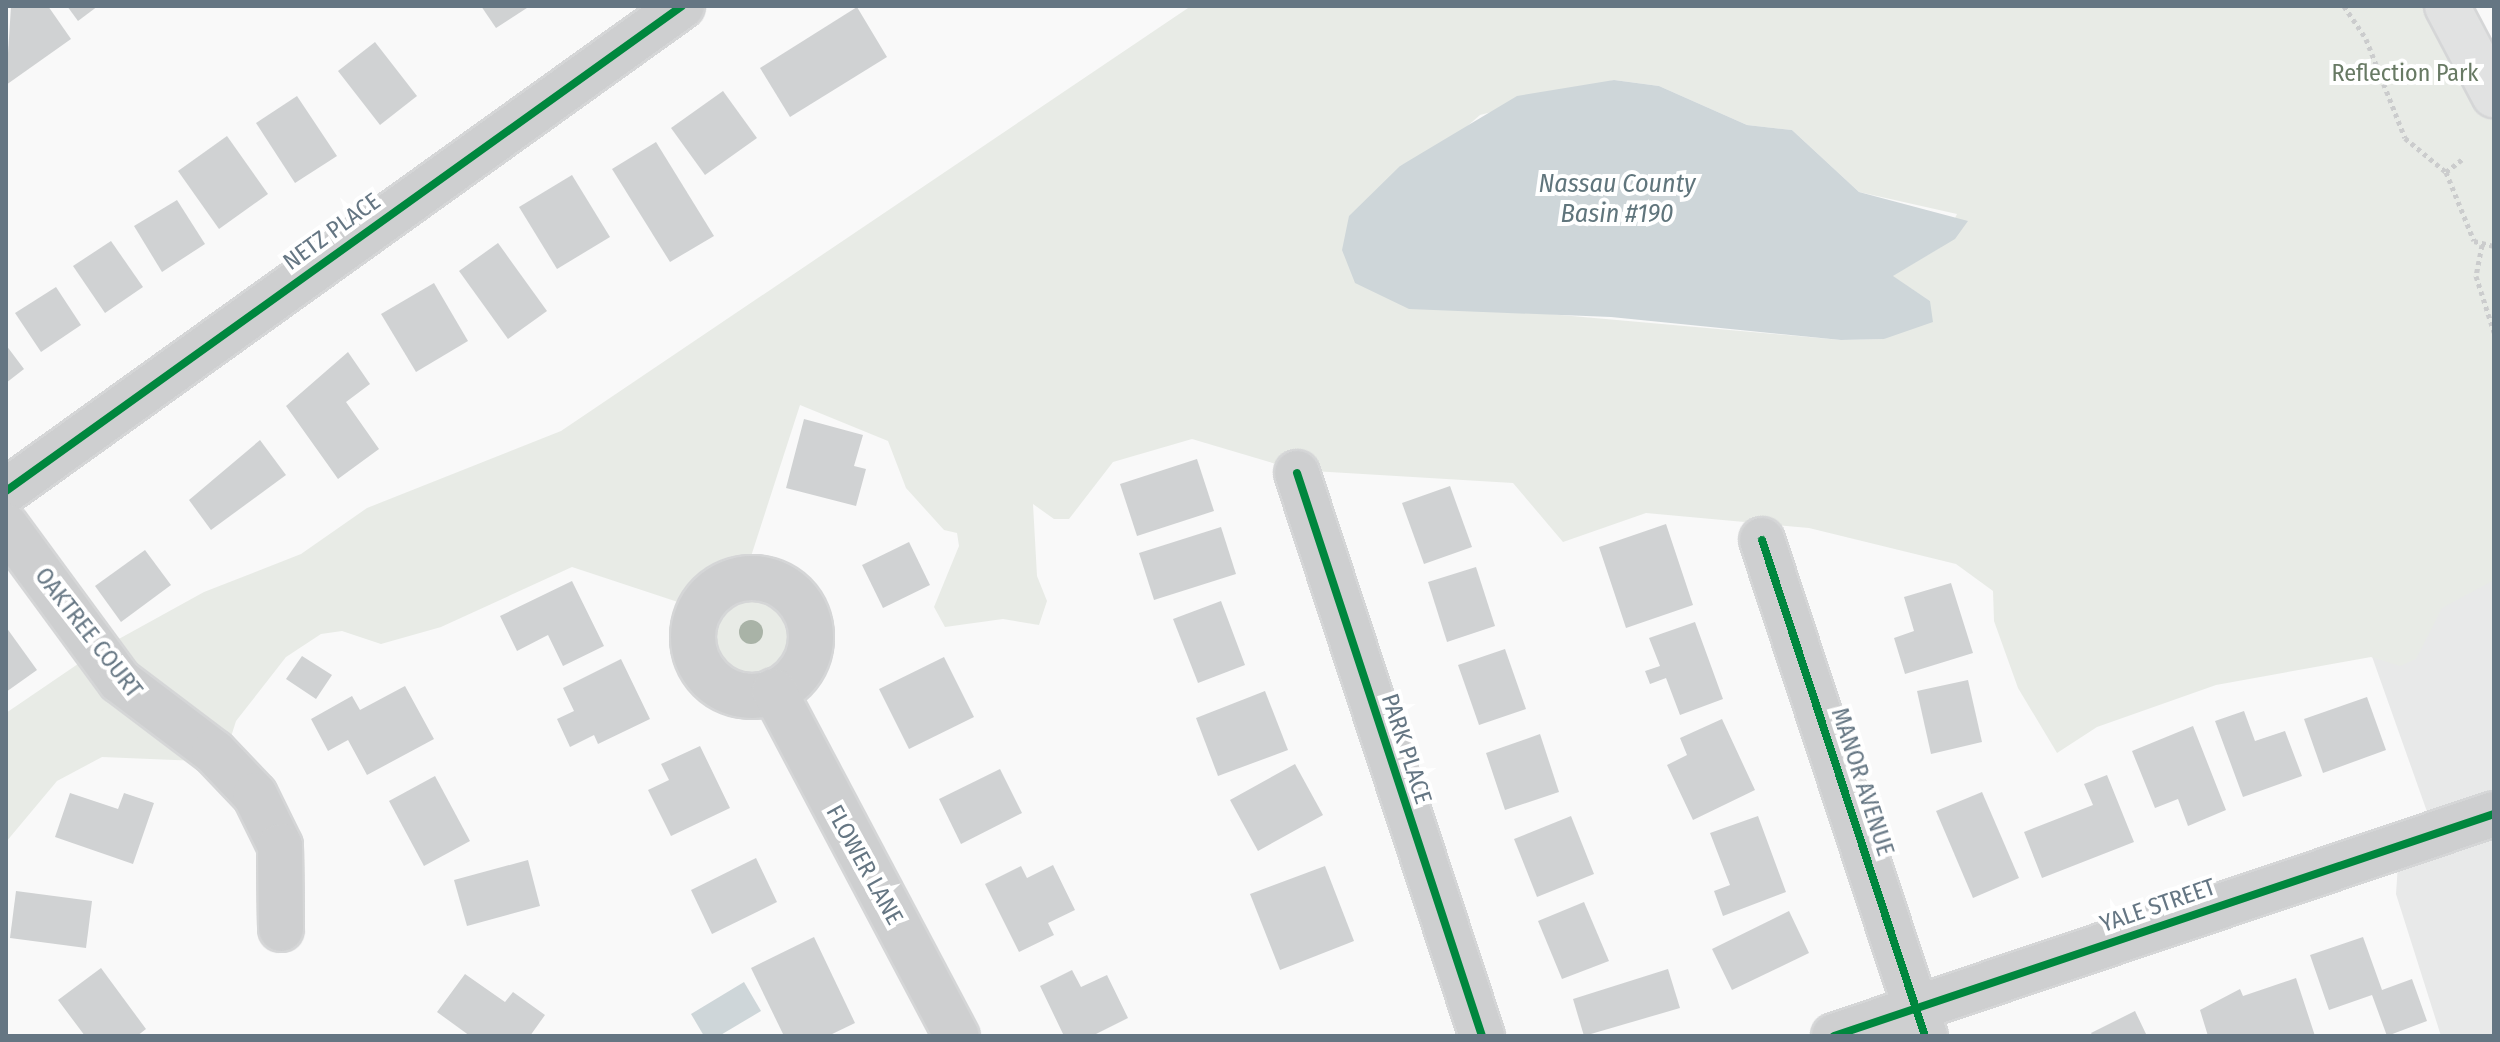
<!DOCTYPE html>
<style>
body{margin:0}
#map{position:relative;width:2500px;height:1042px;overflow:hidden;background:#f9f9f9;font-family:"Fira Sans Condensed",sans-serif}
div>[style]{position:absolute}
.built>*{inset:0;background:#e8e9e9}
.green>*{inset:0;background:#e8ebe6}
.water>*{inset:0;background:#ced6d9}
.building>*{inset:0;background:#d0d2d3}
.path>*{height:5px;margin-top:-2.5px;transform-origin:0;background:repeating-linear-gradient(90deg,#cbcccd 0 4px,transparent 0 8px)}
.roads{filter:drop-shadow(2px 0 #d5d6d7) drop-shadow(-2px 0 #d5d6d7) drop-shadow(0 2px #d5d6d7) drop-shadow(0 -2px #d5d6d7)}
.street>*{height:44px;margin:-22px;padding:0 22px;transform-origin:22px;border-radius:22px;background:#cecfd0}
.street>.ring{margin:-22px;padding:0;box-sizing:content-box;background:none;border:44px solid #cecfd0;border-radius:50%}
.secondary>*{height:44px;margin:-22px;padding:0 22px;transform-origin:22px;border-radius:22px;background:#e1e2e2}
.cycleway>*{height:8px;margin:-4px;padding:0 4px;transform-origin:4px;border-radius:4px;background:#00873e}
.trees>*{width:24px;height:24px;margin:-12px;border-radius:50%;background:#a9b3a7}
span{translate:-50% -50%;white-space:nowrap;text-align:center;line-height:1.15;-webkit-text-stroke:8px #fff;paint-order:stroke}
.park-label{font-size:24px;color:#687a64}
.street-label{font-size:24px;color:#657683}
.water-label{font-size:26px;color:#60757c;font-style:italic}
.frame{position:absolute;inset:0;border:8px solid #657683;pointer-events:none}
</style>
<div id="map">
<div class="built">
<div style="clip-path:polygon(2494px 554px,2494px 1036px,2441px 1036px,2396px 894px,2399px 849px,2436px 837px,2364px 634px)"></div>
</div>
<div class="green">
<div style="clip-path:polygon(evenodd,1191px 6px,2447px 6px,2494px 95px,2494px 580px,2442px 608px,2416px 659px,2400px 666px,2371px 657px,2216px 685px,2097px 727px,2057px 753px,2018px 688px,1994px 621px,1993px 591px,1956px 564px,1809px 528px,1646px 513px,1563px 542px,1513px 483px,1296px 470px,1192px 439px,1113px 462px,1069px 519px,1054px 519px,1033px 504px,1037px 576px,1047px 601px,1039px 625px,1003px 619px,945px 627px,934px 607px,959px 546px,957px 533px,944px 530px,906px 488px,888px 441px,800px 405px,744px 578px,782px 585px,807px 615px,809px 651px,790px 682px,757px 695px,722px 688px,693px 645px,699px 609px,572px 567px,441px 627px,381px 644px,342px 631px,321px 634px,286px 657px,236px 721px,223px 762px,102px 757px,57px 781px,6px 842px,6px 713px,97px 651px,204px 592px,301px 554px,367px 508px,561px 431px,1191px 6px,1614px 80px,1659px 86px,1747px 125px,1792px 130px,1859px 192px,1957px 214px,1941px 247px,1892px 276px,1930px 301px,1884px 339px,1841px 340px,1517px 311px,1400px 166px,1449px 142px,1480px 115px,1614px 80px)"></div>
</div>
<div class="water">
<div style="clip-path:polygon(1614px 80px,1659px 86px,1747px 125px,1792px 130px,1859px 192px,1968px 221px,1955px 239px,1893px 276px,1930px 301px,1933px 322px,1884px 339px,1841px 340px,1611px 317px,1409px 309px,1355px 283px,1342px 250px,1349px 216px,1400px 166px,1517px 96px)"></div>
<div style="clip-path:polygon(744px 982px,761px 1011px,719px 1036px,704px 1036px,691px 1014px)"></div>
</div>
<div class="building">
<div style="clip-path:polygon(11px 6px,48px 6px,71px 39px,6px 85px)"></div>
<div style="clip-path:polygon(67px 6px,98px 6px,78px 21px)"></div>
<div style="clip-path:polygon(481px 6px,530px 6px,496px 28px)"></div>
<div style="clip-path:polygon(857px 7px,887px 57px,790px 117px,760px 68px)"></div>
<div style="clip-path:polygon(375px 42px,417px 96px,380px 125px,338px 71px)"></div>
<div style="clip-path:polygon(723px 91px,757px 138px,705px 175px,671px 128px)"></div>
<div style="clip-path:polygon(297px 96px,337px 156px,295px 183px,256px 123px)"></div>
<div style="clip-path:polygon(227px 136px,268px 194px,219px 229px,178px 171px)"></div>
<div style="clip-path:polygon(656px 142px,714px 236px,670px 262px,612px 169px)"></div>
<div style="clip-path:polygon(572px 175px,610px 237px,557px 269px,519px 207px)"></div>
<div style="clip-path:polygon(177px 200px,205px 244px,162px 272px,134px 226px)"></div>
<div style="clip-path:polygon(111px 241px,143px 287px,105px 313px,73px 266px)"></div>
<div style="clip-path:polygon(498px 243px,547px 311px,508px 339px,459px 271px)"></div>
<div style="clip-path:polygon(434px 283px,468px 341px,416px 372px,381px 314px)"></div>
<div style="clip-path:polygon(56px 287px,81px 325px,41px 352px,15px 313px)"></div>
<div style="clip-path:polygon(6px 345px,24px 369px,6px 383px)"></div>
<div style="clip-path:polygon(348px 352px,370px 384px,346px 402px,379px 449px,338px 479px,286px 406px)"></div>
<div style="clip-path:polygon(804px 419px,863px 435px,854px 466px,866px 469px,856px 506px,786px 488px)"></div>
<div style="clip-path:polygon(260px 440px,286px 475px,211px 530px,189px 500px)"></div>
<div style="clip-path:polygon(1197px 459px,1214px 511px,1137px 536px,1120px 484px)"></div>
<div style="clip-path:polygon(1450px 486px,1472px 547px,1424px 564px,1402px 503px)"></div>
<div style="clip-path:polygon(1666px 524px,1693px 605px,1626px 628px,1599px 547px)"></div>
<div style="clip-path:polygon(1221px 527px,1236px 574px,1154px 600px,1139px 553px)"></div>
<div style="clip-path:polygon(909px 542px,930px 585px,883px 608px,862px 565px)"></div>
<div style="clip-path:polygon(145px 550px,171px 585px,121px 622px,95px 586px)"></div>
<div style="clip-path:polygon(1476px 567px,1495px 626px,1447px 642px,1428px 582px)"></div>
<div style="clip-path:polygon(572px 581px,604px 646px,563px 666px,548px 635px,517px 651px,500px 616px)"></div>
<div style="clip-path:polygon(1951px 583px,1973px 653px,1905px 674px,1894px 638px,1914px 631px,1904px 597px)"></div>
<div style="clip-path:polygon(1221px 601px,1245px 665px,1198px 683px,1173px 619px)"></div>
<div style="clip-path:polygon(1695px 622px,1723px 699px,1680px 715px,1666px 678px,1650px 684px,1645px 671px,1660px 666px,1649px 638px)"></div>
<div style="clip-path:polygon(6px 627px,37px 670px,6px 692px)"></div>
<div style="clip-path:polygon(1505px 649px,1526px 709px,1479px 725px,1458px 665px)"></div>
<div style="clip-path:polygon(302px 656px,332px 675px,316px 699px,286px 679px)"></div>
<div style="clip-path:polygon(944px 657px,974px 717px,909px 749px,879px 689px)"></div>
<div style="clip-path:polygon(621px 659px,650px 719px,598px 744px,594px 735px,570px 747px,557px 719px,574px 711px,563px 688px)"></div>
<div style="clip-path:polygon(1968px 680px,1982px 742px,1931px 754px,1917px 691px)"></div>
<div style="clip-path:polygon(405px 686px,434px 739px,367px 775px,348px 740px,328px 751px,311px 719px,352px 696px,360px 710px)"></div>
<div style="clip-path:polygon(1265px 691px,1288px 750px,1218px 776px,1196px 718px)"></div>
<div style="clip-path:polygon(2367px 697px,2386px 750px,2323px 773px,2304px 719px)"></div>
<div style="clip-path:polygon(2244px 711px,2255px 741px,2285px 731px,2302px 776px,2243px 797px,2215px 721px)"></div>
<div style="clip-path:polygon(1722px 719px,1755px 790px,1693px 820px,1667px 765px,1687px 755px,1680px 738px)"></div>
<div style="clip-path:polygon(2193px 726px,2226px 810px,2188px 826px,2178px 799px,2155px 808px,2132px 751px)"></div>
<div style="clip-path:polygon(1540px 734px,1559px 792px,1505px 810px,1486px 753px)"></div>
<div style="clip-path:polygon(700px 746px,730px 808px,671px 836px,648px 790px,669px 780px,661px 764px)"></div>
<div style="clip-path:polygon(1295px 764px,1323px 815px,1258px 851px,1230px 800px)"></div>
<div style="clip-path:polygon(1000px 769px,1022px 813px,961px 844px,939px 799px)"></div>
<div style="clip-path:polygon(2107px 775px,2134px 842px,2042px 878px,2024px 832px,2093px 805px,2084px 784px)"></div>
<div style="clip-path:polygon(435px 776px,470px 841px,424px 866px,389px 801px)"></div>
<div style="clip-path:polygon(1982px 792px,2019px 878px,1973px 898px,1936px 811px)"></div>
<div style="clip-path:polygon(70px 793px,118px 809px,124px 793px,154px 803px,133px 864px,55px 837px)"></div>
<div style="clip-path:polygon(1571px 816px,1594px 874px,1537px 897px,1514px 839px)"></div>
<div style="clip-path:polygon(1758px 816px,1786px 892px,1723px 916px,1714px 891px,1730px 885px,1710px 833px)"></div>
<div style="clip-path:polygon(756px 858px,777px 902px,712px 934px,691px 890px)"></div>
<div style="clip-path:polygon(528px 860px,540px 906px,467px 926px,454px 880px)"></div>
<div style="clip-path:polygon(1053px 865px,1075px 910px,1048px 923px,1054px 935px,1019px 952px,985px 884px,1021px 866px,1027px 878px)"></div>
<div style="clip-path:polygon(1325px 866px,1354px 941px,1280px 970px,1250px 894px)"></div>
<div style="clip-path:polygon(16px 891px,92px 901px,86px 948px,10px 938px)"></div>
<div style="clip-path:polygon(1584px 902px,1609px 961px,1562px 979px,1538px 921px)"></div>
<div style="clip-path:polygon(1789px 911px,1809px 953px,1732px 990px,1712px 949px)"></div>
<div style="clip-path:polygon(814px 937px,855px 1023px,828px 1036px,784px 1036px,751px 968px)"></div>
<div style="clip-path:polygon(2363px 937px,2382px 990px,2412px 979px,2427px 1021px,2387px 1036px,2372px 995px,2329px 1010px,2310px 955px)"></div>
<div style="clip-path:polygon(101px 968px,146px 1029px,137px 1036px,85px 1036px,58px 1000px)"></div>
<div style="clip-path:polygon(1668px 969px,1680px 1008px,1584px 1036px,1573px 999px)"></div>
<div style="clip-path:polygon(1072px 970px,1081px 987px,1107px 975px,1128px 1018px,1092px 1036px,1064px 1036px,1040px 986px)"></div>
<div style="clip-path:polygon(465px 974px,505px 1002px,513px 992px,545px 1015px,530px 1036px,470px 1036px,437px 1012px)"></div>
<div style="clip-path:polygon(2296px 978px,2315px 1036px,2208px 1036px,2200px 1010px,2240px 989px,2243px 996px)"></div>
<div style="clip-path:polygon(2135px 1011px,2147px 1036px,2093px 1036px,2091px 1033px)"></div>
</div>
<div class="path">
<div style="left:2344px;top:6px;width:40px;rotate:56deg"></div>
<div style="left:2366px;top:39px;width:106px;rotate:68.5deg"></div>
<div style="left:2405px;top:138px;width:53px;rotate:39.7deg"></div>
<div style="left:2446px;top:172px;width:74px;rotate:67.9deg"></div>
<div style="left:2474px;top:241px;width:21px;rotate:14deg"></div>
<div style="left:2446px;top:172px;width:23px;rotate:-38deg"></div>
<div style="left:2482px;top:245px;width:32px;rotate:101deg"></div>
<div style="left:2476px;top:276px;width:59px;rotate:72.2deg"></div>
</div>
<div class="roads">
<div class="street">
<div style="left:1297px;top:473px;width:593px;rotate:71.81deg"></div>
<div style="left:6px;top:491px;width:832px;rotate:-35.66deg"></div>
<div style="left:6px;top:526px;width:192px;rotate:53.7deg"></div>
<div style="left:120px;top:681px;width:118px;rotate:37.1deg"></div>
<div style="left:214px;top:752px;width:59px;rotate:46.4deg"></div>
<div style="left:255px;top:795px;width:57px;rotate:63.9deg"></div>
<div style="left:280px;top:846px;width:83px;rotate:89.3deg"></div>
<div style="left:1762px;top:540px;width:522px;rotate:71.81deg"></div>
<div class="ring" style="left:693px;top:578px;width:74px;height:74px"></div>
<div style="left:774px;top:691px;width:391px;rotate:62.1deg"></div>
<div style="left:1834px;top:1036px;width:696px;rotate:-18.59deg"></div>
</div>
<div class="secondary">
<div style="left:2447px;top:6px;width:101px;rotate:62.2deg"></div>
</div>
</div>
<div class="cycleway">
<div style="left:1297px;top:473px;width:593px;rotate:71.81deg"></div>
<div style="left:6px;top:491px;width:832px;rotate:-35.66deg"></div>
<div style="left:1762px;top:540px;width:522px;rotate:71.81deg"></div>
<div style="left:1834px;top:1036px;width:696px;rotate:-18.59deg"></div>
</div>
<div class="trees">
<div style="left:751px;top:632px"></div>
</div>
<div class="park-label">
<span style="left:2405px;top:74px">Reflection Park</span>
</div>
<div class="street-label">
<span style="left:332px;top:232px;rotate:-36deg">NETZ PLACE</span>
<span style="left:88px;top:633px;rotate:52deg">OAKTREE COURT</span>
<span style="left:1406px;top:749px;rotate:72deg">PARK PLACE</span>
<span style="left:1862px;top:782px;rotate:72deg">MANOR AVENUE</span>
<span style="left:864px;top:865px;rotate:61deg">FLOWER LANE</span>
<span style="left:2158px;top:906px;rotate:-19deg">YALE STREET</span>
</div>
<div class="water-label">
<span style="left:1617px;top:199px">Nassau County<br>Basin #190</span>
</div>
<div class="frame"></div>
</div>
